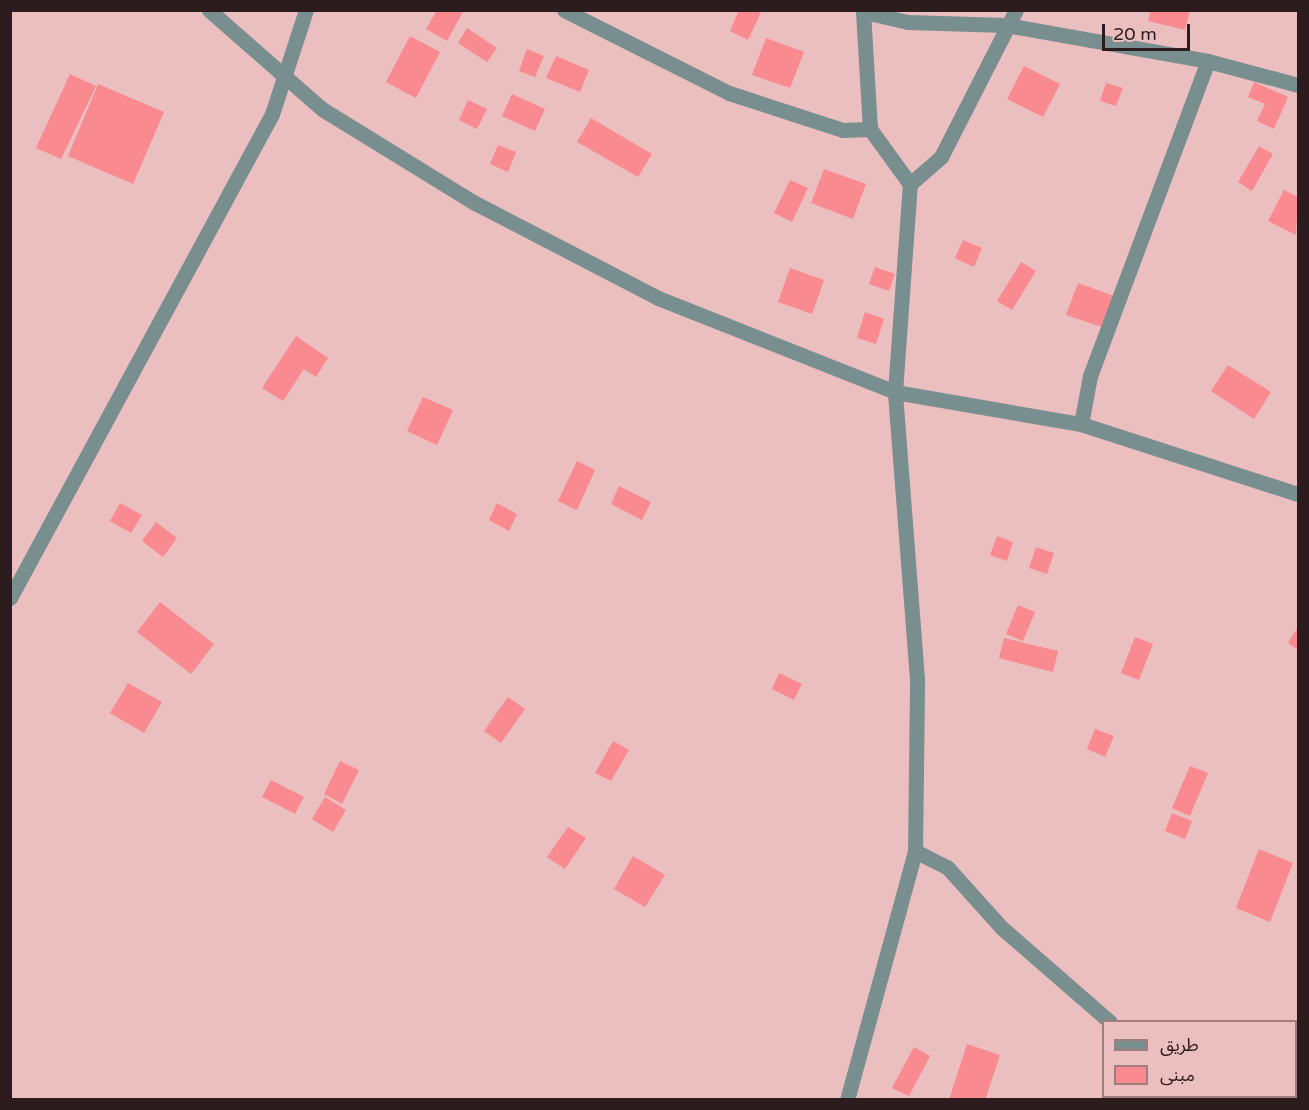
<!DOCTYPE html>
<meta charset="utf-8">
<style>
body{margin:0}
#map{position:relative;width:1309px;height:1110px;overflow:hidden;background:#ebbebf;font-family:"Varela Round","Noto Sans Arabic",sans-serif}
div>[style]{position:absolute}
.building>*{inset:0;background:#f88a90}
.minor>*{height:15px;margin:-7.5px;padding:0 7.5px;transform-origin:7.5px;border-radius:7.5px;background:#798e8e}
span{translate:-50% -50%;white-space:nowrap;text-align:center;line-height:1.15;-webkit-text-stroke:4.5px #ebbebf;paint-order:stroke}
.frame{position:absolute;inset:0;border:12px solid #2d1c1d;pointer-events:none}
.legend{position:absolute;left:1102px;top:1020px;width:195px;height:78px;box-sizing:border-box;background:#ebbebf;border:2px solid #9f7d7e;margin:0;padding:8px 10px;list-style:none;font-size:18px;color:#2d1c1d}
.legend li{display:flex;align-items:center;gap:12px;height:30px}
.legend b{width:30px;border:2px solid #9f7d7e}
.scale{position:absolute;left:1102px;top:24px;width:88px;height:27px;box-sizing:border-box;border:3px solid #2d1c1d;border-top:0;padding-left:8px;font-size:18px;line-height:21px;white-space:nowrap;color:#2d1c1d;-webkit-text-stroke:4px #ebbebf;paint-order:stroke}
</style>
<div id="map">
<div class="building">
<div style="clip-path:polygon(437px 10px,464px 10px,447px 41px,426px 29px)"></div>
<div style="clip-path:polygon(739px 10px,762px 10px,748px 40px,730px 31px)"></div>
<div style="clip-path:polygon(1151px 10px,1190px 10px,1185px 30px,1148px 21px)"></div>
<div style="clip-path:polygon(467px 28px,497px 48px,487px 62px,458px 43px)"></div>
<div style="clip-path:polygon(410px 36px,440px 52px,416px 98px,386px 82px)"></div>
<div style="clip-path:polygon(766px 38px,804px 52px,790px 88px,752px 75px)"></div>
<div style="clip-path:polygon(527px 49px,544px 56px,535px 77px,519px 71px)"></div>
<div style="clip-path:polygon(556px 56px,589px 70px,580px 92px,546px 78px)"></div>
<div style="clip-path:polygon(1024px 66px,1060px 84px,1043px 117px,1007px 99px)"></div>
<div style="clip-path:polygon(70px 74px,96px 86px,61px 159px,36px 148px)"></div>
<div style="clip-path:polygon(1254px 82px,1288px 97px,1274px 129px,1257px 121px,1265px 104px,1248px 97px)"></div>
<div style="clip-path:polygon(1106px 83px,1123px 88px,1116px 106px,1100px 101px)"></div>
<div style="clip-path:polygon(98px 84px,164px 112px,133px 184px,68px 156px)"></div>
<div style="clip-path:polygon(512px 94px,545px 109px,535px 131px,502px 116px)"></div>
<div style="clip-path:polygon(468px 100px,487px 109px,477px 129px,459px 120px)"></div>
<div style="clip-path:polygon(591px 118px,652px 154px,638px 177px,577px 142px)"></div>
<div style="clip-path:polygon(498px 145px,516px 152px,508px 172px,490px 164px)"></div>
<div style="clip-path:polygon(1259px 146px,1273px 154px,1252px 191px,1238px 182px)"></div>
<div style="clip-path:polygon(824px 169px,866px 184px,853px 219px,811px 203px)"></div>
<div style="clip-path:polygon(790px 180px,808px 188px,792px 222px,774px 213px)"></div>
<div style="clip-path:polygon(1284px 190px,1298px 197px,1296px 235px,1268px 221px)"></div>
<div style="clip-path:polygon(963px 240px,982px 248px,974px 267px,955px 258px)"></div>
<div style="clip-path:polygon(1021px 262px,1036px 271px,1012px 310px,997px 301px)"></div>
<div style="clip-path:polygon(875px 267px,895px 274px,889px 291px,869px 284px)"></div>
<div style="clip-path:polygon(790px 268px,824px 280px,812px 314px,778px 302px)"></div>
<div style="clip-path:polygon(1078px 283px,1114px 296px,1102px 327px,1066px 315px)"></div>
<div style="clip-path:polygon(865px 312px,884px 319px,876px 344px,857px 338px)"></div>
<div style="clip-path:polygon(296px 336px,328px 358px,316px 377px,304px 369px,283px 401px,262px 388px)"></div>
<div style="clip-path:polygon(1228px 365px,1271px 392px,1254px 419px,1211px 391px)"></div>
<div style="clip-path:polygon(423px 397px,453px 410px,437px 445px,407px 431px)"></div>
<div style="clip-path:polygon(577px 461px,595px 470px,577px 510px,558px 501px)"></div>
<div style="clip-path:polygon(619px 486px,651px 502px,642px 520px,611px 504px)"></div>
<div style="clip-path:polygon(120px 503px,142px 515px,131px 533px,110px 521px)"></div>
<div style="clip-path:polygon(497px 503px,517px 514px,509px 531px,489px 520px)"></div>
<div style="clip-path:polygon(156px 522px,177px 538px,163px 557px,142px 541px)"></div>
<div style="clip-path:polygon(997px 536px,1013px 542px,1007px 561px,990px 555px)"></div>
<div style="clip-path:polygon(1036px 547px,1054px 553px,1047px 574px,1029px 568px)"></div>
<div style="clip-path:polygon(160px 602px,214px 644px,191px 674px,137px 632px)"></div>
<div style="clip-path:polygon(1018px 605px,1035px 612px,1023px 641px,1006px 634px)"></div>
<div style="clip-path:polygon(1298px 627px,1298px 650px,1288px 643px)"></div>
<div style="clip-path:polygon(1135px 637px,1153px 644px,1139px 680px,1121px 673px)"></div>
<div style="clip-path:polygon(1004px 638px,1058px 651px,1053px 672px,999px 658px)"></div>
<div style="clip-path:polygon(779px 673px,802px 684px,794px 700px,772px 689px)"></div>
<div style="clip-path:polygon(128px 683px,162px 702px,144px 733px,110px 713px)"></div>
<div style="clip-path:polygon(508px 697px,525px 709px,501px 743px,484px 731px)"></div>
<div style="clip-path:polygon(1095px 729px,1114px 736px,1105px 757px,1087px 749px)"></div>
<div style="clip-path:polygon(613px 741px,629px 750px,611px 781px,595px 773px)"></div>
<div style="clip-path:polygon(340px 761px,359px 770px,342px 804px,324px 794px)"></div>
<div style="clip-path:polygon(1190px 766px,1208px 773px,1190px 816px,1172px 808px)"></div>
<div style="clip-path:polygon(271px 780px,304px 797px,295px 814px,262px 797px)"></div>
<div style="clip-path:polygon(325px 797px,346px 810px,333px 832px,312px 819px)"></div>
<div style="clip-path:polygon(1172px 813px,1192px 821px,1185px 839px,1165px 831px)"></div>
<div style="clip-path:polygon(568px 827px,586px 838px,565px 869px,547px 857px)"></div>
<div style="clip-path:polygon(1259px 849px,1293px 863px,1270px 922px,1236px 908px)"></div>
<div style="clip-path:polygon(633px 856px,665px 875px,645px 907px,614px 889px)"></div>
<div style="clip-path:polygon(967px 1044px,1000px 1055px,985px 1100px,949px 1100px)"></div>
<div style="clip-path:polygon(914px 1047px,930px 1056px,909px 1096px,892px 1088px)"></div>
</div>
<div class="minor">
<div style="left:209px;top:10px;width:150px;rotate:41.2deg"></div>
<div style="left:322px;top:109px;width:180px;rotate:31.6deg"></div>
<div style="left:475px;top:203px;width:206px;rotate:27.4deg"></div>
<div style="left:658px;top:298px;width:255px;rotate:21.6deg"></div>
<div style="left:895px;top:392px;width:189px;rotate:9.8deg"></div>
<div style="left:1081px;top:424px;width:228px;rotate:17.9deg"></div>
<div style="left:564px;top:10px;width:185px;rotate:26.7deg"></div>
<div style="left:729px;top:93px;width:120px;rotate:18deg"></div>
<div style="left:843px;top:130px;width:27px;rotate:-2deg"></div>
<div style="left:864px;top:12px;width:45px;rotate:12.8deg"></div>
<div style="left:908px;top:22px;width:98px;rotate:1.8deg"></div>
<div style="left:1006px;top:25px;width:205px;rotate:10.1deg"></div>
<div style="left:1208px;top:61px;width:93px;rotate:14.9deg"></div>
<div style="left:910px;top:184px;width:41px;rotate:-41.1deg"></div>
<div style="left:941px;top:157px;width:165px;rotate:-63deg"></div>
<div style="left:1081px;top:424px;width:49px;rotate:-79.4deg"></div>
<div style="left:1090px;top:376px;width:336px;rotate:-69.5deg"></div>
<div style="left:10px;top:598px;width:550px;rotate:-61.57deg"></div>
<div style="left:272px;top:114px;width:109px;rotate:-71.9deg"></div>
<div style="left:915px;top:851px;width:36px;rotate:27deg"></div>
<div style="left:947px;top:867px;width:82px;rotate:48deg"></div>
<div style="left:1002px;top:928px;width:143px;rotate:41deg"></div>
<div style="left:1165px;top:1096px;width:4px;rotate:63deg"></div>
<div style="left:847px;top:1100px;width:258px;rotate:-74.7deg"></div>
<div style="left:915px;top:851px;width:172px;rotate:-89.3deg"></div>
<div style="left:917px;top:679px;width:288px;rotate:-94.4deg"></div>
<div style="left:895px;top:392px;width:209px;rotate:-85.9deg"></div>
<div style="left:910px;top:184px;width:68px;rotate:-126deg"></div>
<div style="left:870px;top:129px;width:119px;rotate:-93.4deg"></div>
</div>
<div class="frame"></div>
<ul class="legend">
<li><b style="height:8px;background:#798e8e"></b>طريق</li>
<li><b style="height:16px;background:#f88a90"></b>مبنى</li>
</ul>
<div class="scale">20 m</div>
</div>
